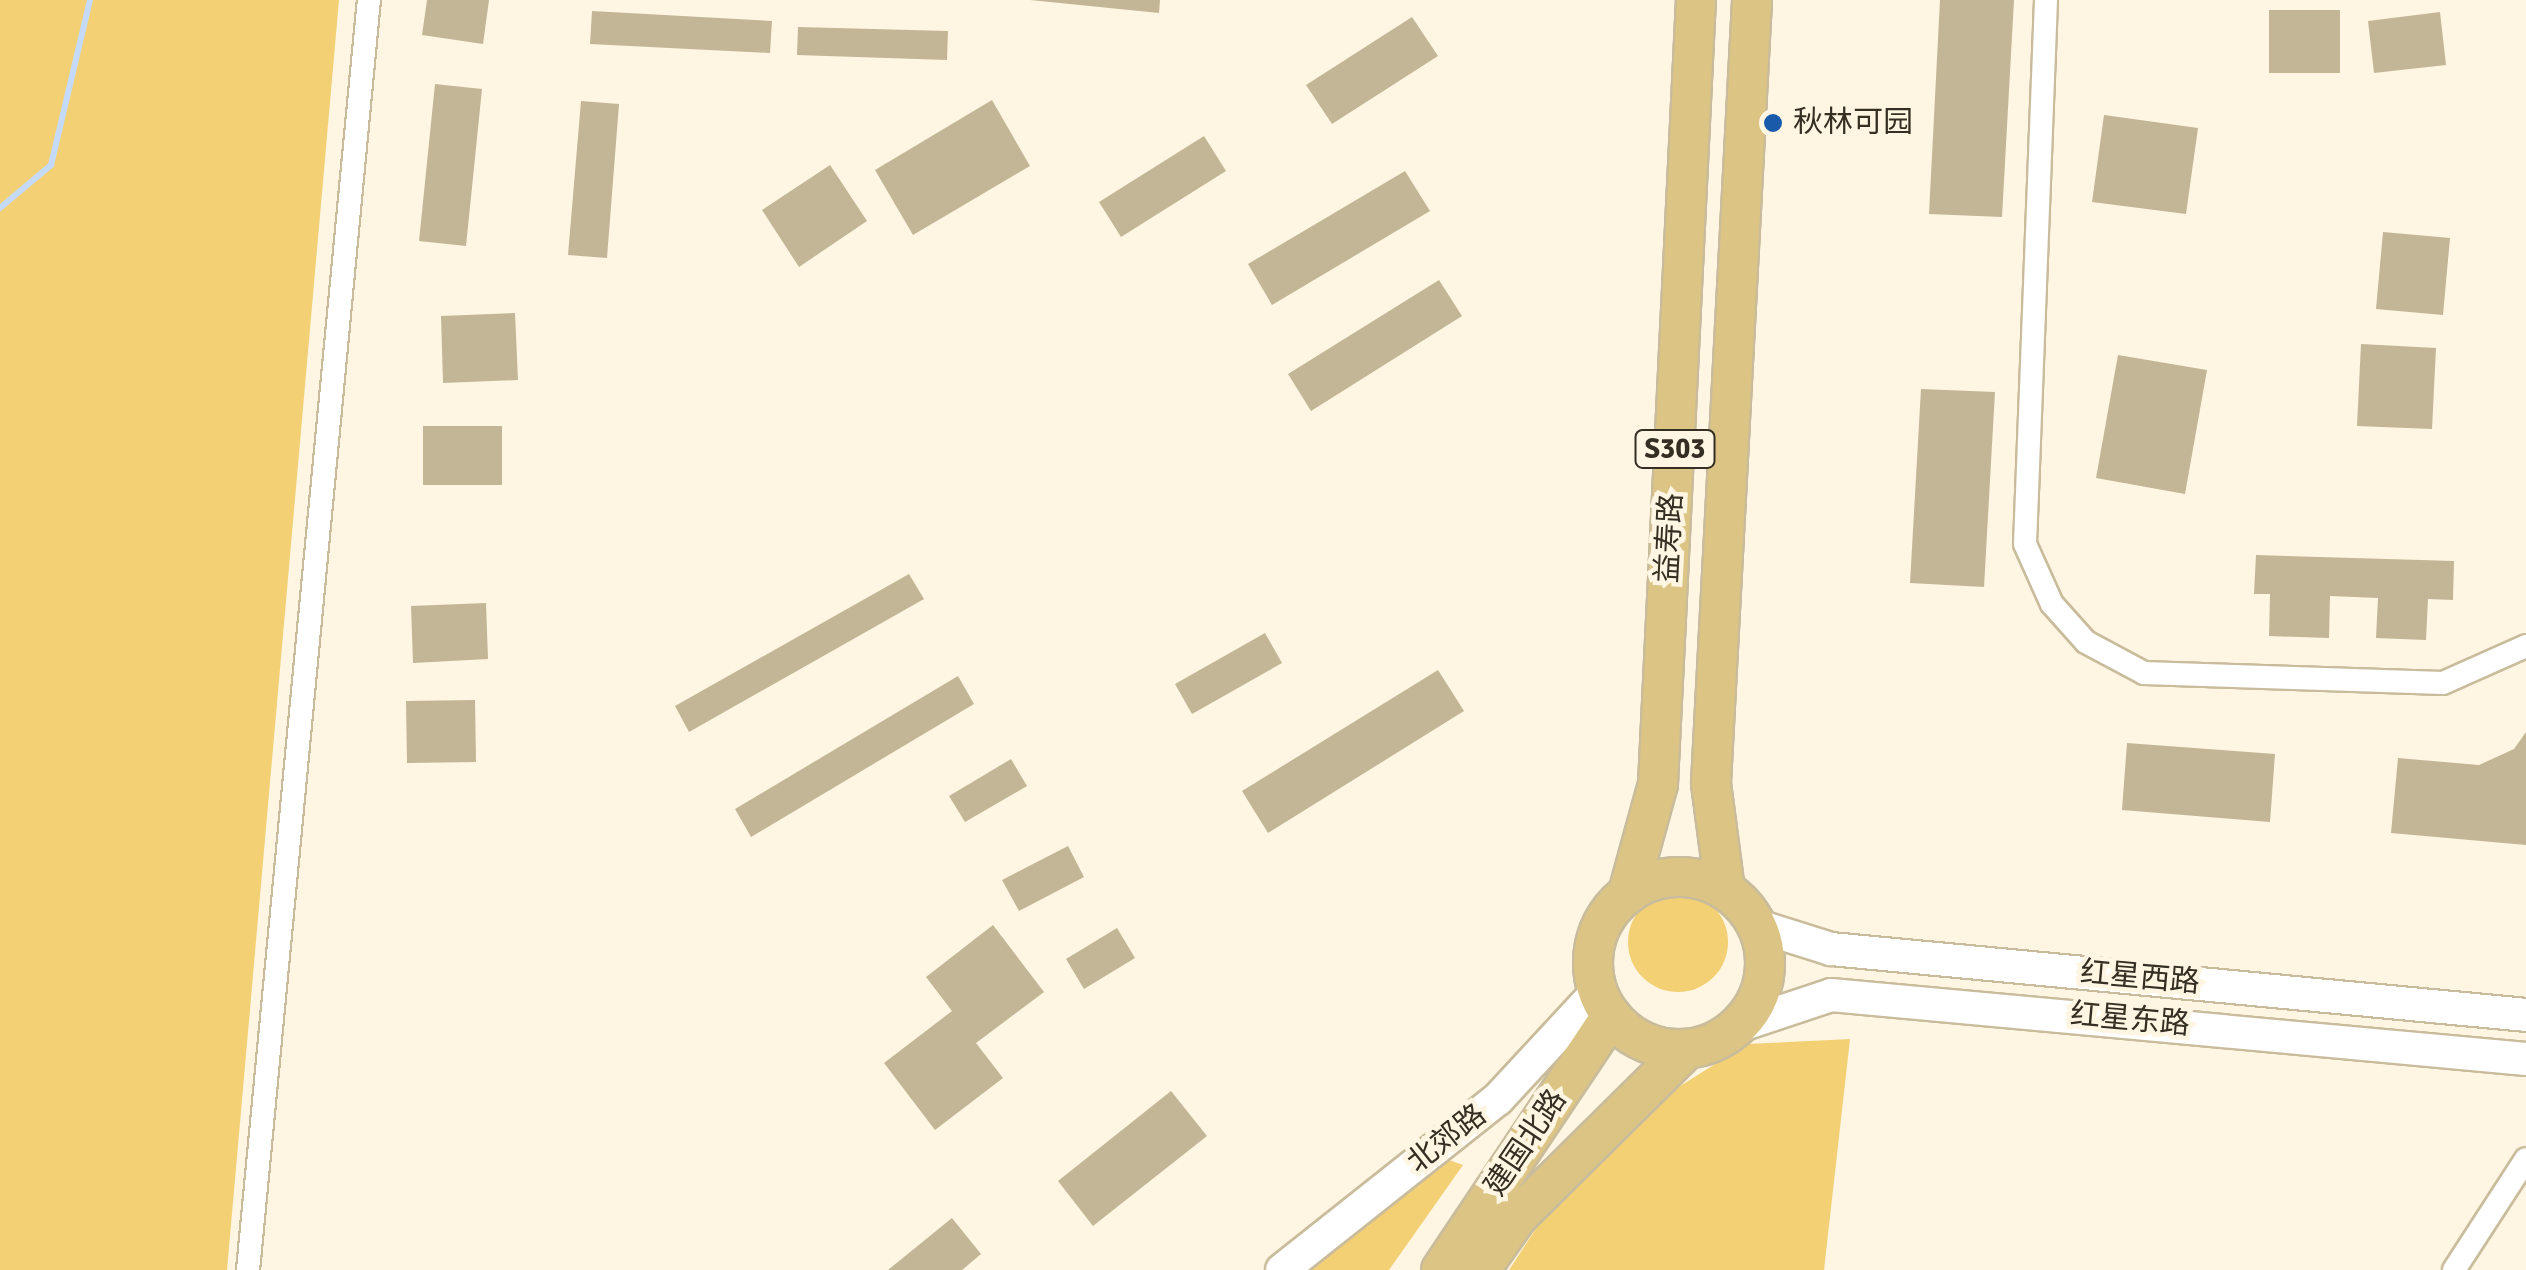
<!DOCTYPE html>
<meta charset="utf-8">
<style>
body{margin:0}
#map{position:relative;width:2526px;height:1270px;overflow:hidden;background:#fef6e2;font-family:Signika,"Noto Sans SC",sans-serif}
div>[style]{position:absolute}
.green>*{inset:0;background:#f4d074}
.round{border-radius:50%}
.stream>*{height:6px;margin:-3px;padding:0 3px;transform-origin:3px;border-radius:3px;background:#c5daf8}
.building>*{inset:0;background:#c3b696}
.roads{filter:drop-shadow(2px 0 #c9bc9c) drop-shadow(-2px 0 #c9bc9c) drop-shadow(0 2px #c9bc9c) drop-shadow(0 -2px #c9bc9c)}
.street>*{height:22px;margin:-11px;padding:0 11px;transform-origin:11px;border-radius:11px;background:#fff}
.secondary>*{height:32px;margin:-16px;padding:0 16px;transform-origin:16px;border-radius:16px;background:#fff}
.primary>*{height:38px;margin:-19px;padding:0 19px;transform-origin:19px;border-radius:19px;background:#dcc584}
.primary>.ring{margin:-19px;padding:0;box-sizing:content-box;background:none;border:38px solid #dcc584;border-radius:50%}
.dots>*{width:28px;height:28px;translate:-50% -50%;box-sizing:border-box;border:5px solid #fef6e2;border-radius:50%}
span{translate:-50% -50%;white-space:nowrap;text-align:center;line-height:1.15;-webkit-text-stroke:9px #fef6e2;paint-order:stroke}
.shield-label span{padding:2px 8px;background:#fef6e2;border:2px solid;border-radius:8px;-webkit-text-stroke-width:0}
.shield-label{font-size:28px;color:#342f22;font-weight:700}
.poi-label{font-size:30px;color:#342f22}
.left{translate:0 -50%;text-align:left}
.street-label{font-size:30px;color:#342f22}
</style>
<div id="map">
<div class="green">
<div style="clip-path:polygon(0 0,339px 0,227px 1270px,0 1270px)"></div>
<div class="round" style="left:1628px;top:892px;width:100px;height:100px"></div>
<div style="clip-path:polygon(1850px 1039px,1824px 1270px,1509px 1270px,1569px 1178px,1650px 1105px,1747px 1044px)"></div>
<div style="clip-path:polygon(1443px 1158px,1463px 1165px,1389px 1270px,1295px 1270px)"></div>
</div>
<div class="stream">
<div style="left:0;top:208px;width:67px;rotate:-40.1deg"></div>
<div style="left:51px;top:165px;width:170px;rotate:-76.7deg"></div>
</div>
<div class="building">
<div style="clip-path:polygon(427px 0,489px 0,483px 44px,422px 35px)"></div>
<div style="clip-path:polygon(1030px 0,1160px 0,1159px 13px)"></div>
<div style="clip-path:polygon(1940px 0,2014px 0,2002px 217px,1929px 214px)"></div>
<div style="clip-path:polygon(2269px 10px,2340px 10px,2340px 73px,2269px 73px)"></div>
<div style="clip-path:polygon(592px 11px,772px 21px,770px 53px,590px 44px)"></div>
<div style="clip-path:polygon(2440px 12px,2446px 65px,2374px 73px,2368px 21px)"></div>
<div style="clip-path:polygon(1412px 17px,1438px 56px,1332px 124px,1306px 85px)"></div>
<div style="clip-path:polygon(798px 27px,948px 31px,947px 60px,797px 55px)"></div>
<div style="clip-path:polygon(435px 84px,482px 89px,466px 246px,419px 241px)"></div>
<div style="clip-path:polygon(992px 100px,1030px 166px,913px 235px,875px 170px)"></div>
<div style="clip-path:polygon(581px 101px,619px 104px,607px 258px,568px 255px)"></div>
<div style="clip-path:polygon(2104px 115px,2198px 128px,2186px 214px,2092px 202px)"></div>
<div style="clip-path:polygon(1204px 136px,1226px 171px,1121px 237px,1099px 202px)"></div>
<div style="clip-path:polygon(830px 165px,867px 221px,799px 267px,762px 210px)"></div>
<div style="clip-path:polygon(1405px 171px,1430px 211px,1272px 305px,1248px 264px)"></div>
<div style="clip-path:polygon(2383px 232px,2450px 238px,2443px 315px,2376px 309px)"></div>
<div style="clip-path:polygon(1439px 280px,1462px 316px,1311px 411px,1288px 374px)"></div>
<div style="clip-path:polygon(515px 313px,518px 380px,443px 383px,441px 316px)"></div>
<div style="clip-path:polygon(2361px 344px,2436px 348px,2432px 429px,2357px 426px)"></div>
<div style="clip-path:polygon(2118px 355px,2207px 370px,2185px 494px,2096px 478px)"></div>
<div style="clip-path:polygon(1921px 389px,1995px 392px,1984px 587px,1910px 583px)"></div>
<div style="clip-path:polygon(423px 426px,502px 426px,502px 485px,423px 485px)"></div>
<div style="clip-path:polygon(2256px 555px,2454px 561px,2453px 600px,2428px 599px,2426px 640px,2376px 638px,2378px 598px,2330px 596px,2329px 638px,2269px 636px,2270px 594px,2254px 594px)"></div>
<div style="clip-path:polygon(909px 574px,924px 599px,689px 732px,675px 706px)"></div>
<div style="clip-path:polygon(486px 603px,488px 659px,413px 663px,411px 606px)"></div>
<div style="clip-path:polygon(1265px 633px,1282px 663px,1192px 714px,1175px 684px)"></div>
<div style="clip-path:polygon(1438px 670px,1464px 711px,1268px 833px,1242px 791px)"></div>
<div style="clip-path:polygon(958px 676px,974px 704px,751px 837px,735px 809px)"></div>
<div style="clip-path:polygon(475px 700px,476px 762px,407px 763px,406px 701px)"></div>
<div style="clip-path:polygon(2526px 732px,2526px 845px,2391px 833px,2398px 758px,2479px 765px,2514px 749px)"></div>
<div style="clip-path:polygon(2127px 743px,2275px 754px,2270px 822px,2122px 810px)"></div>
<div style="clip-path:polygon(1011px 759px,1027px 786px,965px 822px,949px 796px)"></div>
<div style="clip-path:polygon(1068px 846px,1084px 877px,1019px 911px,1002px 880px)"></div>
<div style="clip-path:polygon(993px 925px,1044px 992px,976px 1043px,1003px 1078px,935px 1130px,884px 1063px,952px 1011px,926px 977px)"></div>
<div style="clip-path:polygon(1117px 928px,1135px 958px,1084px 989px,1066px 959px)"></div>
<div style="clip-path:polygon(1171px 1091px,1207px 1136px,1093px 1226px,1058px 1181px)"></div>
<div style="clip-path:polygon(952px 1218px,981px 1254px,962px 1270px,888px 1270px)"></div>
</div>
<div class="roads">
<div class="street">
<div style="left:2046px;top:0;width:544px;rotate:92.21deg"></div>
<div style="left:2025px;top:544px;width:66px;rotate:65.8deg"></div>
<div style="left:2052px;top:604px;width:51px;rotate:48.2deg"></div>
<div style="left:2086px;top:642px;width:66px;rotate:28.1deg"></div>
<div style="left:2144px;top:673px;width:299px;rotate:1.9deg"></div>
<div style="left:2443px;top:683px;width:91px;rotate:-24deg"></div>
<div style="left:248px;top:1270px;width:1276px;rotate:-84.56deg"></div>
<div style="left:2454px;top:1270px;width:132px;rotate:-57deg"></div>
</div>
<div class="secondary">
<div style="left:1758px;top:926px;width:77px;rotate:17.5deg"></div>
<div style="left:1831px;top:949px;width:698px;rotate:5.42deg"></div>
<div style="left:1738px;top:1026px;width:98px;rotate:-18.4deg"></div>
<div style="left:1831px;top:995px;width:698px;rotate:5.26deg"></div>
<div style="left:1282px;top:1270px;width:275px;rotate:-38.4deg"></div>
<div style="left:1498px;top:1099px;width:146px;rotate:-47.2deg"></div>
</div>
<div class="primary">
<div class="ring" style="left:1593px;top:877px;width:134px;height:134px"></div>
<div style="left:1725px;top:890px;width:108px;rotate:-97.5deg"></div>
<div style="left:1711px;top:783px;width:784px;rotate:-87deg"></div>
<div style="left:1628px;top:893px;width:113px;rotate:-74.6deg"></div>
<div style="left:1658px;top:784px;width:785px;rotate:-87.23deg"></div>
<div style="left:1441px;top:1270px;width:306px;rotate:-56.2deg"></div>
<div style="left:1480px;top:1270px;width:66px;rotate:-54.9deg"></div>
<div style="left:1518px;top:1216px;width:236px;rotate:-44.7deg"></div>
</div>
</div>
<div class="dots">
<div style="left:1773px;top:123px;background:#195aaa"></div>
</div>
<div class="shield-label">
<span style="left:1675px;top:449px">S303</span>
</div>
<div class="poi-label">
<span class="left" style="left:1793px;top:123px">秋林可园</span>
</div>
<div class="street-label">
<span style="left:1670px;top:538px;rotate:-87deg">益寿路</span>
<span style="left:2140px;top:978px;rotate:5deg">红星西路</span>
<span style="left:2130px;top:1020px;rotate:5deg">红星东路</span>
<span style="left:1447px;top:1139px;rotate:-38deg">北郊路</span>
<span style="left:1526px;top:1143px;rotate:-56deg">建国北路</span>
</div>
</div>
